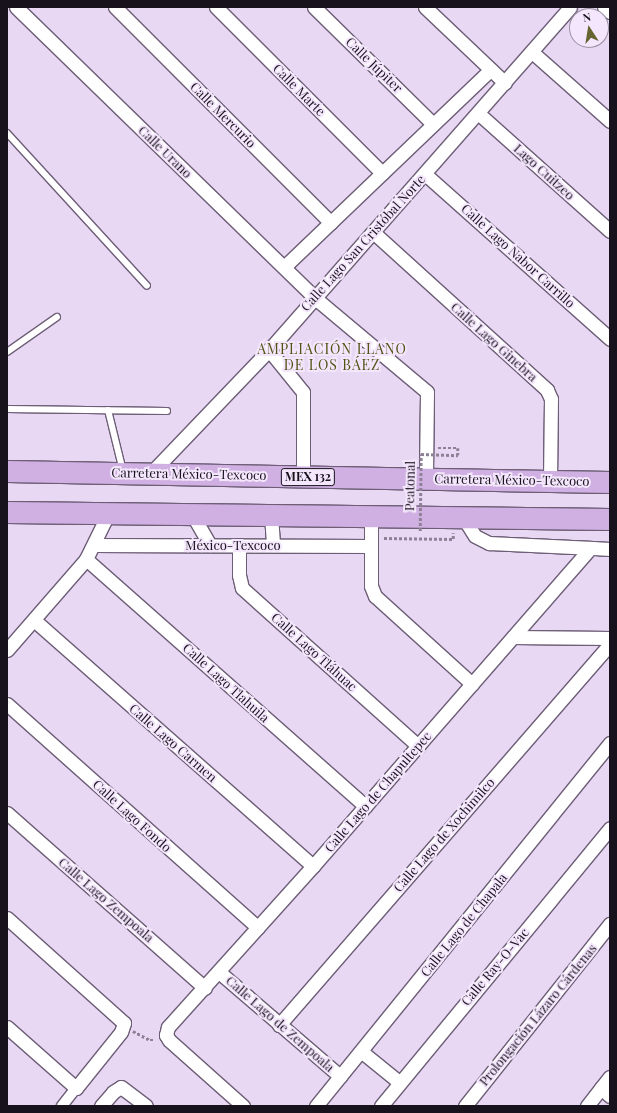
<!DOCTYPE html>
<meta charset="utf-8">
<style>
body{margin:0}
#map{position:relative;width:617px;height:1113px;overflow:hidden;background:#e9d8f4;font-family:"Playfair Display",serif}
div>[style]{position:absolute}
.path>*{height:2.5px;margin-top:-1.25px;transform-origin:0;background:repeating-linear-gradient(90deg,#8e8196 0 3px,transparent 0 5px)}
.roads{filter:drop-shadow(1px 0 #6d5e76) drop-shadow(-1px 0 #6d5e76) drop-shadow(0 1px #6d5e76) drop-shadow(0 -1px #6d5e76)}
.service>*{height:6px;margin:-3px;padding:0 3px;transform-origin:3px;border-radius:3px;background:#fff}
.pedestrian>*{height:10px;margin:-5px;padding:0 5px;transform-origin:5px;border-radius:5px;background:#fff}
.minor>*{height:13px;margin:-6.5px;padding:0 6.5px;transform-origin:6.5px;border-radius:6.5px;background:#fff}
.trunk>*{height:21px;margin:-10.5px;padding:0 10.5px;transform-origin:10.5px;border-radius:10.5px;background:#d0b0e2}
.path-bridge>*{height:2.5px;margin-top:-1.25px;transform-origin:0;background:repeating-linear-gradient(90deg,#8e8196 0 3px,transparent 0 5px)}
span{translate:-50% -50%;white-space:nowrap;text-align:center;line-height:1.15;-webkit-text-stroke:4px #f4e7fd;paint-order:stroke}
.shield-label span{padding:1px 3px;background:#f4e7fd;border:1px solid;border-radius:3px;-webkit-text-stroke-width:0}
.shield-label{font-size:12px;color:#18121c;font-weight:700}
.street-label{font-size:13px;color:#18121c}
.neighbourhood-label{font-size:14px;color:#545215;letter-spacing:1px}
.frame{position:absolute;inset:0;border:8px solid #18121c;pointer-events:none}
.north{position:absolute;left:569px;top:8px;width:40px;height:40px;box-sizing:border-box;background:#f4e7fd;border:1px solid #9c92a3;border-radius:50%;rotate:348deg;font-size:11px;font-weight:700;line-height:16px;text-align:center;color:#18121c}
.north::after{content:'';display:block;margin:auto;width:14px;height:18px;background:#666431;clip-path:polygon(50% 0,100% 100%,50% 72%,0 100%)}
</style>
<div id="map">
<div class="path">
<div style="left:438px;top:448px;width:20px"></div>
<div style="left:458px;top:448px;width:7px;rotate:90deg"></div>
<div style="left:384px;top:538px;width:69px;rotate:0.8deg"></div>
<div style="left:453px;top:539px;width:6px;rotate:-90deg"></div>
<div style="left:133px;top:1031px;width:19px;rotate:28deg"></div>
<div style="left:150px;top:1040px;width:4px"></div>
</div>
<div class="roads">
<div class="service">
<div style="left:7px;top:133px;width:207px;rotate:47.5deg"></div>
<div style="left:7px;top:352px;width:61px;rotate:-35deg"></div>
<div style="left:7px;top:409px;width:160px;rotate:0.7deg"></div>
<div style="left:108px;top:410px;width:63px;rotate:76.2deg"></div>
</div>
<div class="pedestrian">
<div style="left:62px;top:1106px;width:23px;rotate:-52deg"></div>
</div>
<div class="minor">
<div style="left:16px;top:7px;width:417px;rotate:44.2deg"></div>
<div style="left:315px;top:298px;width:146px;rotate:40deg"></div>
<div style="left:427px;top:392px;width:86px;rotate:90.7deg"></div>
<div style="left:115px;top:7px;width:305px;rotate:45deg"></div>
<div style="left:216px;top:7px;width:235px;rotate:45deg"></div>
<div style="left:314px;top:7px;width:167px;rotate:44.5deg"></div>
<div style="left:425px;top:7px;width:110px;rotate:43.5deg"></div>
<div style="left:604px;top:7px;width:8px;rotate:40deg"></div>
<div style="left:532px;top:52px;width:104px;rotate:41.5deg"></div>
<div style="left:478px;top:113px;width:177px;rotate:41.8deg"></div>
<div style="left:425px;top:174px;width:248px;rotate:41.7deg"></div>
<div style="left:373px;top:232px;width:235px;rotate:42.2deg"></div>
<div style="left:547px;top:390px;width:10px;rotate:66deg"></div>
<div style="left:551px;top:399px;width:82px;rotate:90.7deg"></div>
<div style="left:284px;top:267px;width:286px;rotate:-43.7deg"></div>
<div style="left:269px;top:350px;width:54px;rotate:51deg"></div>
<div style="left:303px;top:392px;width:85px;rotate:90deg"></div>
<div style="left:150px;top:474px;width:172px;rotate:-46.2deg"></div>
<div style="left:269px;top:350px;width:456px;rotate:-48.7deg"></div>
<div style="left:192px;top:514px;width:34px;rotate:60deg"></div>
<div style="left:271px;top:515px;width:29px;rotate:86deg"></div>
<div style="left:371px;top:516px;width:70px;rotate:90deg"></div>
<div style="left:371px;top:586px;width:11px;rotate:68deg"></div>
<div style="left:375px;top:596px;width:131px;rotate:42.2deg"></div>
<div style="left:463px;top:517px;width:22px;rotate:58deg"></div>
<div style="left:475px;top:536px;width:16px;rotate:27deg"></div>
<div style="left:489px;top:543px;width:121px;rotate:2.8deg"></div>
<div style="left:94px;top:545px;width:277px;rotate:0.2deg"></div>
<div style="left:239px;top:545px;width:30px;rotate:90deg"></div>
<div style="left:239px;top:575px;width:13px;rotate:77deg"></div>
<div style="left:242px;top:588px;width:237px;rotate:41.9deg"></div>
<div style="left:86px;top:559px;width:373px;rotate:41.5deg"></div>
<div style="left:34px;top:620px;width:372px;rotate:41.4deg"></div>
<div style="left:513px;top:637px;width:97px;rotate:0.6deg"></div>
<div style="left:7px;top:650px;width:121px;rotate:-49deg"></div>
<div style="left:86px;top:559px;width:50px;rotate:-63.9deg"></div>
<div style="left:7px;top:704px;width:336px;rotate:41.7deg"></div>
<div style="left:7px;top:813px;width:264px;rotate:41.5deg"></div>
<div style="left:7px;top:918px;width:157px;rotate:41.9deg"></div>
<div style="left:124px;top:1023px;width:9px;rotate:108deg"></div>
<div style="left:121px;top:1032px;width:72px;rotate:128.8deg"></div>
<div style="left:76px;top:1088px;width:92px;rotate:-138.5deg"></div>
<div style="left:219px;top:972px;width:160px;rotate:40.7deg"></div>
<div style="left:279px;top:1025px;width:505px;rotate:-49.02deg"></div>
<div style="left:362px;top:1052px;width:48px;rotate:39deg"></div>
<div style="left:601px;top:1088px;width:12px;rotate:42deg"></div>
<div style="left:101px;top:1106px;width:18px;rotate:-49deg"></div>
<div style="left:113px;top:1092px;width:9px;rotate:-32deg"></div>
<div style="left:121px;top:1087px;width:31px;rotate:37deg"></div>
<div style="left:243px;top:1106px;width:99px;rotate:-138.3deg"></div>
<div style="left:169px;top:1040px;width:6px;rotate:-121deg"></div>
<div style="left:166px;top:1035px;width:8px;rotate:-76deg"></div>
<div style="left:168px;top:1027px;width:217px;rotate:-48deg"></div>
<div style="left:313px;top:866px;width:421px;rotate:-48.9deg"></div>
<div style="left:316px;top:1106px;width:467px;rotate:-51deg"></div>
<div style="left:381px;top:1106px;width:360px;rotate:-50.5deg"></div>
<div style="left:465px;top:1106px;width:233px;rotate:-51.5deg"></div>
<div style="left:587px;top:1106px;width:37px;rotate:-52deg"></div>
</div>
<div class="trunk">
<div style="left:7px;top:471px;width:603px;rotate:1.05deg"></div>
<div style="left:7px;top:512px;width:603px;rotate:0.67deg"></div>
</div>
</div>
<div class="path-bridge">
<div style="left:420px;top:531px;width:77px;rotate:-89.3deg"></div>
<div style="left:421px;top:454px;width:37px;rotate:2deg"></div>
</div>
<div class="shield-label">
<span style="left:308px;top:477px">MEX 132</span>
</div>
<div class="street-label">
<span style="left:374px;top:65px;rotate:44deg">Calle Júpiter</span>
<span style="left:299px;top:90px;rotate:45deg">Calle Marte</span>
<span style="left:223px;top:115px;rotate:45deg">Calle Mercurio</span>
<span style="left:165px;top:152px;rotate:44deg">Calle Urano</span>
<span style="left:544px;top:172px;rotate:42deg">Lago Cuitzeo</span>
<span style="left:363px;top:243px;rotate:-48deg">Calle Lago San Cristóbal Norte</span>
<span style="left:518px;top:256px;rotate:42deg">Calle Lago Nabor Carrillo</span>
<span style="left:494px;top:342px;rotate:42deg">Calle Lago Ginebra</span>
<span style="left:189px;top:474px;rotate:1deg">Carretera México-Texcoco</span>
<span style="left:512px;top:480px;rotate:1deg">Carretera México-Texcoco</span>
<span style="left:410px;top:486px;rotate:-89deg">Peatonal</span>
<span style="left:233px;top:545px">México-Texcoco</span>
<span style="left:314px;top:652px;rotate:42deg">Calle Lago Tláhuac</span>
<span style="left:226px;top:683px;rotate:42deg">Calle Lago Tlahuila</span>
<span style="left:173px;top:743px;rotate:41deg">Calle Lago Carmen</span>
<span style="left:378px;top:792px;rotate:-49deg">Calle Lago de Chapultepec</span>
<span style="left:132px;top:816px;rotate:42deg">Calle Lago Fondo</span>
<span style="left:444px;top:835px;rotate:-49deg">Calle Lago de Xochimilco</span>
<span style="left:106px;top:900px;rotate:41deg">Calle Lago Zempoala</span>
<span style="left:464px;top:925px;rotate:-51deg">Calle Lago de Chapala</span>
<span style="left:495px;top:967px;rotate:-50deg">Calle Ray-O-Vac</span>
<span style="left:538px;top:1015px;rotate:-51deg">Prolongación Lázaro Cárdenas</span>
<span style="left:280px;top:1024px;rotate:41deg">Calle Lago de Zempoala</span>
</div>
<div class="neighbourhood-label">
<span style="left:332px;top:357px">AMPLIACIÓN LLANO<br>DE LOS BÁEZ</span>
</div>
<div class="frame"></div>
<div class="north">N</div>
</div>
